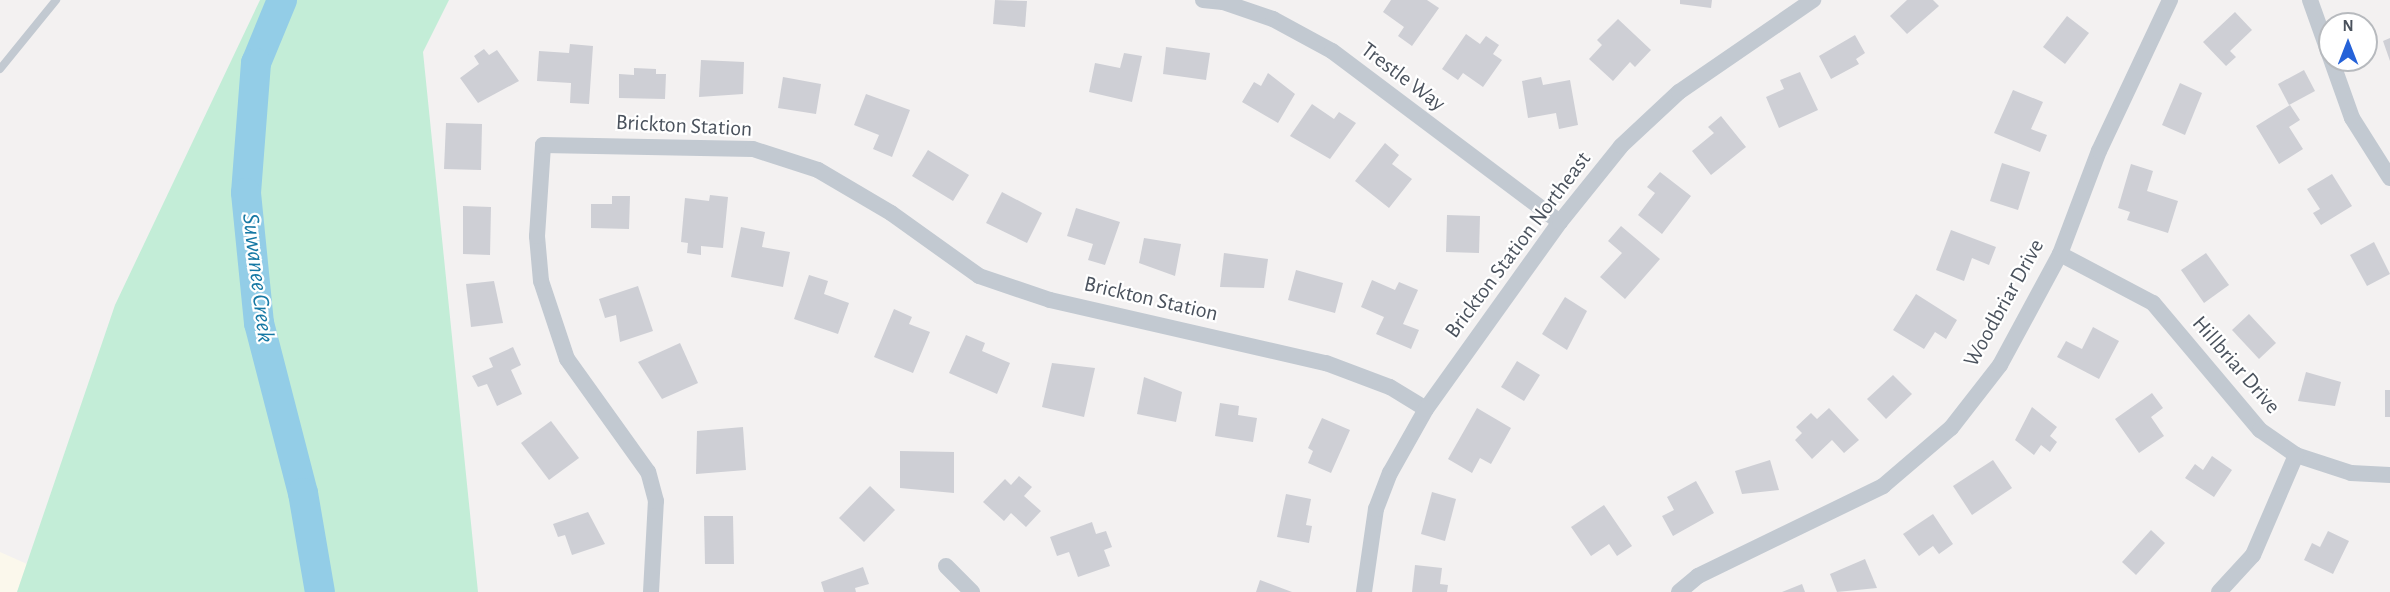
<!DOCTYPE html>
<style>
body{margin:0}
#map{position:relative;width:2390px;height:592px;overflow:hidden;background:#f3f1f1;font-family:"Alegreya Sans",sans-serif}
div>[style]{position:absolute}
.commercial>*{inset:0;background:#fbf8ec}
.green>*{inset:0;background:#c3edd7}
.river>*{height:30px;margin:-15px;padding:0 15px;transform-origin:15px;border-radius:15px;background:#93cde7}
.building>*{inset:0;background:#cecfd5}
.lane>*{height:8px;margin:-4px;padding:0 4px;transform-origin:4px;border-radius:4px;background:#c2c9d1}
.street>*{height:16px;margin:-8px;padding:0 8px;transform-origin:8px;border-radius:8px;background:#c2c9d1}
span{translate:-50% -50%;white-space:nowrap;text-align:center;line-height:1.15;-webkit-text-stroke:4.5px #fff;paint-order:stroke}
.street-label{font-size:22px;color:#4a525d}
.water-label{font-size:24px;color:#1678a4;font-style:italic}
.north{position:absolute;left:2318px;top:12px;width:60px;height:60px;box-sizing:border-box;background:#fff;border:2px solid #b7babe;border-radius:50%;rotate:0deg;font-size:16px;font-weight:700;line-height:24px;text-align:center;color:#4a525d}
.north::after{content:'';display:block;margin:auto;width:21px;height:27px;background:#2562d8;clip-path:polygon(50% 0,100% 100%,50% 72%,0 100%)}
</style>
<div id="map">
<div class="commercial">
<div style="clip-path:polygon(0 552px,27px 564px,17px 592px,0 592px)"></div>
</div>
<div class="green">
<div style="clip-path:polygon(260px 0,449px 0,423px 52px,478px 592px,17px 592px,115px 305px)"></div>
</div>
<div class="river">
<div style="left:282px;top:0;width:68px;rotate:112.4deg"></div>
<div style="left:256px;top:63px;width:130px;rotate:94.4deg"></div>
<div style="left:246px;top:193px;width:131px;rotate:84.3deg"></div>
<div style="left:259px;top:323px;width:176px;rotate:75.5deg"></div>
<div style="left:303px;top:493px;width:100px;rotate:80.3deg"></div>
</div>
<div class="building">
<div style="clip-path:polygon(995px 0,1027px 1px,1025px 27px,993px 24px)"></div>
<div style="clip-path:polygon(1391px 0,1427px 0,1439px 8px,1412px 46px,1398px 36px,1404px 27px,1383px 12px)"></div>
<div style="clip-path:polygon(1680px 0,1712px 0,1711px 8px,1680px 4px)"></div>
<div style="clip-path:polygon(1907px 0,1933px 0,1939px 6px,1907px 34px,1890px 16px)"></div>
<div style="clip-path:polygon(2235px 12px,2252px 30px,2230px 51px,2236px 57px,2226px 66px,2203px 42px)"></div>
<div style="clip-path:polygon(2067px 16px,2089px 33px,2065px 64px,2043px 47px)"></div>
<div style="clip-path:polygon(1618px 19px,1651px 50px,1635px 67px,1630px 62px,1613px 81px,1589px 59px,1602px 45px,1597px 40px)"></div>
<div style="clip-path:polygon(1466px 34px,1480px 44px,1486px 36px,1499px 45px,1493px 54px,1502px 60px,1483px 87px,1463px 73px,1458px 80px,1442px 69px)"></div>
<div style="clip-path:polygon(1855px 35px,1865px 53px,1856px 59px,1859px 64px,1831px 79px,1819px 56px)"></div>
<div style="clip-path:polygon(2390px 38px,2390px 61px,2383px 41px)"></div>
<div style="clip-path:polygon(570px 44px,593px 46px,589px 104px,570px 103px,571px 83px,537px 81px,539px 51px,569px 53px)"></div>
<div style="clip-path:polygon(1166px 47px,1210px 53px,1206px 80px,1163px 74px)"></div>
<div style="clip-path:polygon(484px 49px,489px 55px,497px 50px,519px 81px,478px 103px,460px 78px,479px 64px,474px 56px)"></div>
<div style="clip-path:polygon(1124px 53px,1142px 56px,1132px 102px,1089px 92px,1095px 63px,1120px 68px)"></div>
<div style="clip-path:polygon(701px 60px,744px 62px,743px 94px,699px 97px)"></div>
<div style="clip-path:polygon(634px 68px,656px 69px,656px 74px,666px 74px,665px 99px,619px 98px,619px 74px,634px 75px)"></div>
<div style="clip-path:polygon(2304px 70px,2315px 91px,2289px 105px,2278px 84px)"></div>
<div style="clip-path:polygon(1800px 72px,1818px 110px,1779px 128px,1766px 97px,1784px 89px,1780px 80px)"></div>
<div style="clip-path:polygon(1268px 73px,1295px 94px,1278px 123px,1242px 102px,1254px 82px,1261px 86px)"></div>
<div style="clip-path:polygon(783px 77px,821px 84px,816px 114px,778px 108px)"></div>
<div style="clip-path:polygon(1541px 77px,1543px 85px,1570px 80px,1578px 125px,1559px 129px,1556px 113px,1528px 118px,1522px 81px)"></div>
<div style="clip-path:polygon(2180px 83px,2202px 93px,2185px 135px,2162px 125px)"></div>
<div style="clip-path:polygon(2013px 90px,2043px 102px,2031px 129px,2047px 135px,2040px 152px,1994px 133px)"></div>
<div style="clip-path:polygon(866px 94px,910px 110px,892px 157px,873px 149px,879px 135px,854px 125px)"></div>
<div style="clip-path:polygon(1312px 104px,1334px 119px,1339px 112px,1356px 123px,1330px 159px,1290px 136px)"></div>
<div style="clip-path:polygon(2290px 105px,2300px 120px,2289px 127px,2303px 149px,2279px 164px,2256px 126px)"></div>
<div style="clip-path:polygon(1721px 116px,1746px 147px,1711px 175px,1692px 151px,1714px 133px,1708px 127px)"></div>
<div style="clip-path:polygon(446px 123px,482px 124px,481px 170px,444px 169px)"></div>
<div style="clip-path:polygon(1385px 143px,1399px 155px,1392px 164px,1412px 179px,1389px 208px,1355px 181px)"></div>
<div style="clip-path:polygon(928px 150px,969px 175px,953px 201px,912px 176px)"></div>
<div style="clip-path:polygon(2002px 163px,2030px 172px,2018px 210px,1990px 201px)"></div>
<div style="clip-path:polygon(2131px 164px,2153px 171px,2147px 191px,2178px 201px,2168px 233px,2127px 220px,2130px 212px,2118px 208px)"></div>
<div style="clip-path:polygon(1660px 172px,1691px 196px,1662px 234px,1638px 215px,1655px 193px,1647px 187px)"></div>
<div style="clip-path:polygon(2332px 174px,2352px 206px,2321px 225px,2313px 213px,2320px 209px,2307px 189px)"></div>
<div style="clip-path:polygon(1002px 192px,1042px 213px,1027px 243px,986px 223px)"></div>
<div style="clip-path:polygon(710px 195px,728px 197px,723px 248px,701px 246px,701px 255px,687px 253px,688px 243px,681px 242px,685px 198px,709px 201px)"></div>
<div style="clip-path:polygon(612px 196px,630px 196px,629px 229px,591px 228px,591px 204px,612px 204px)"></div>
<div style="clip-path:polygon(463px 206px,491px 207px,490px 255px,463px 254px)"></div>
<div style="clip-path:polygon(1076px 208px,1120px 222px,1105px 265px,1088px 260px,1093px 244px,1067px 236px)"></div>
<div style="clip-path:polygon(1447px 215px,1480px 216px,1479px 253px,1446px 252px)"></div>
<div style="clip-path:polygon(1621px 226px,1660px 259px,1625px 299px,1600px 277px,1622px 253px,1608px 241px)"></div>
<div style="clip-path:polygon(741px 227px,765px 232px,762px 247px,790px 252px,783px 287px,731px 277px)"></div>
<div style="clip-path:polygon(1951px 230px,1996px 247px,1989px 265px,1972px 258px,1964px 281px,1936px 270px)"></div>
<div style="clip-path:polygon(1144px 238px,1181px 244px,1175px 276px,1139px 263px)"></div>
<div style="clip-path:polygon(2374px 242px,2390px 274px,2367px 286px,2350px 255px)"></div>
<div style="clip-path:polygon(1224px 253px,1268px 259px,1264px 288px,1220px 287px)"></div>
<div style="clip-path:polygon(2206px 253px,2229px 285px,2204px 303px,2181px 270px)"></div>
<div style="clip-path:polygon(1296px 270px,1343px 283px,1335px 313px,1288px 300px)"></div>
<div style="clip-path:polygon(809px 275px,828px 281px,824px 294px,849px 303px,838px 334px,794px 319px)"></div>
<div style="clip-path:polygon(1372px 280px,1395px 290px,1399px 282px,1418px 290px,1403px 324px,1419px 330px,1411px 349px,1376px 334px,1384px 317px,1361px 307px)"></div>
<div style="clip-path:polygon(494px 281px,503px 323px,471px 327px,466px 284px)"></div>
<div style="clip-path:polygon(638px 286px,653px 331px,620px 342px,616px 315px,605px 318px,599px 299px)"></div>
<div style="clip-path:polygon(1916px 294px,1957px 320px,1946px 339px,1935px 332px,1924px 349px,1893px 330px)"></div>
<div style="clip-path:polygon(1565px 297px,1587px 311px,1567px 350px,1542px 334px)"></div>
<div style="clip-path:polygon(894px 309px,912px 317px,909px 324px,930px 332px,913px 373px,874px 357px)"></div>
<div style="clip-path:polygon(2249px 314px,2276px 343px,2259px 359px,2232px 330px)"></div>
<div style="clip-path:polygon(2093px 327px,2119px 341px,2099px 379px,2057px 357px,2066px 341px,2082px 349px)"></div>
<div style="clip-path:polygon(966px 335px,985px 343px,982px 351px,1010px 363px,997px 394px,949px 373px)"></div>
<div style="clip-path:polygon(680px 343px,698px 383px,662px 399px,638px 362px)"></div>
<div style="clip-path:polygon(513px 347px,521px 365px,511px 370px,522px 394px,497px 406px,487px 384px,478px 387px,472px 376px,493px 367px,489px 358px)"></div>
<div style="clip-path:polygon(1517px 361px,1540px 375px,1524px 401px,1501px 387px)"></div>
<div style="clip-path:polygon(1052px 363px,1095px 368px,1084px 417px,1042px 407px)"></div>
<div style="clip-path:polygon(2306px 372px,2341px 382px,2335px 406px,2298px 401px)"></div>
<div style="clip-path:polygon(1893px 375px,1912px 394px,1886px 419px,1867px 399px)"></div>
<div style="clip-path:polygon(1144px 377px,1182px 392px,1176px 422px,1137px 414px)"></div>
<div style="clip-path:polygon(2385px 390px,2390px 390px,2390px 417px,2385px 417px)"></div>
<div style="clip-path:polygon(2152px 393px,2163px 408px,2151px 417px,2164px 436px,2139px 453px,2115px 419px)"></div>
<div style="clip-path:polygon(1220px 403px,1239px 406px,1238px 415px,1257px 418px,1253px 442px,1215px 436px)"></div>
<div style="clip-path:polygon(2032px 407px,2057px 427px,2050px 436px,2057px 442px,2050px 452px,2041px 445px,2034px 455px,2015px 440px)"></div>
<div style="clip-path:polygon(1477px 408px,1511px 428px,1491px 464px,1480px 458px,1472px 473px,1448px 459px)"></div>
<div style="clip-path:polygon(1829px 408px,1859px 440px,1844px 453px,1832px 440px,1812px 459px,1795px 440px,1802px 433px,1796px 427px,1811px 413px,1817px 419px)"></div>
<div style="clip-path:polygon(1322px 418px,1350px 430px,1331px 473px,1308px 463px,1313px 451px,1308px 448px)"></div>
<div style="clip-path:polygon(551px 421px,579px 458px,549px 480px,521px 443px)"></div>
<div style="clip-path:polygon(743px 427px,746px 470px,696px 474px,697px 431px)"></div>
<div style="clip-path:polygon(900px 451px,954px 452px,954px 493px,900px 488px)"></div>
<div style="clip-path:polygon(2212px 456px,2232px 470px,2214px 497px,2185px 478px,2195px 464px,2203px 470px)"></div>
<div style="clip-path:polygon(1770px 460px,1779px 490px,1742px 494px,1735px 471px)"></div>
<div style="clip-path:polygon(1993px 460px,2012px 488px,1972px 515px,1953px 486px)"></div>
<div style="clip-path:polygon(1019px 476px,1032px 487px,1024px 496px,1041px 511px,1026px 527px,1011px 513px,1004px 521px,983px 502px,1005px 479px,1011px 485px)"></div>
<div style="clip-path:polygon(1696px 481px,1714px 513px,1673px 536px,1662px 516px,1674px 510px,1667px 497px)"></div>
<div style="clip-path:polygon(870px 486px,895px 510px,864px 542px,839px 518px)"></div>
<div style="clip-path:polygon(1432px 492px,1456px 499px,1445px 541px,1421px 534px)"></div>
<div style="clip-path:polygon(1286px 494px,1311px 499px,1306px 525px,1312px 526px,1309px 543px,1277px 537px)"></div>
<div style="clip-path:polygon(1604px 505px,1632px 546px,1617px 556px,1609px 544px,1591px 556px,1571px 527px)"></div>
<div style="clip-path:polygon(588px 512px,605px 544px,572px 555px,565px 535px,558px 537px,553px 524px)"></div>
<div style="clip-path:polygon(1933px 514px,1953px 544px,1939px 554px,1933px 546px,1919px 556px,1903px 534px)"></div>
<div style="clip-path:polygon(704px 516px,733px 516px,734px 564px,705px 564px)"></div>
<div style="clip-path:polygon(1092px 522px,1096px 534px,1106px 531px,1112px 547px,1104px 550px,1110px 566px,1078px 577px,1069px 552px,1057px 556px,1050px 537px)"></div>
<div style="clip-path:polygon(2151px 530px,2165px 543px,2136px 575px,2122px 562px)"></div>
<div style="clip-path:polygon(2328px 531px,2349px 541px,2333px 574px,2304px 560px,2312px 543px,2320px 547px)"></div>
<div style="clip-path:polygon(1865px 559px,1877px 588px,1837px 592px,1830px 574px)"></div>
<div style="clip-path:polygon(1415px 565px,1442px 568px,1440px 584px,1448px 585px,1447px 592px,1412px 592px)"></div>
<div style="clip-path:polygon(863px 567px,869px 584px,855px 588px,856px 592px,824px 592px,821px 582px)"></div>
<div style="clip-path:polygon(1260px 580px,1292px 592px,1256px 592px)"></div>
<div style="clip-path:polygon(1802px 584px,1805px 592px,1782px 592px)"></div>
</div>
<div class="lane">
<div style="left:0;top:69px;width:89px;rotate:-50.9deg"></div>
</div>
<div class="street">
<div style="left:1203px;top:0;width:20px;rotate:6deg"></div>
<div style="left:1223px;top:2px;width:53px;rotate:18.8deg"></div>
<div style="left:1273px;top:19px;width:67px;rotate:28.5deg"></div>
<div style="left:1332px;top:51px;width:285px;rotate:36.9deg"></div>
<div style="left:2310px;top:0;width:125px;rotate:70.4deg"></div>
<div style="left:2352px;top:118px;width:71px;rotate:57.7deg"></div>
<div style="left:2060px;top:254px;width:105px;rotate:27.8deg"></div>
<div style="left:2153px;top:303px;width:166px;rotate:49.9deg"></div>
<div style="left:2260px;top:430px;width:44px;rotate:34.8deg"></div>
<div style="left:2296px;top:455px;width:58px;rotate:18.1deg"></div>
<div style="left:2351px;top:473px;width:39px;rotate:3deg"></div>
<div style="left:946px;top:566px;width:37px;rotate:45deg"></div>
<div style="left:651px;top:592px;width:91px;rotate:-86.9deg"></div>
<div style="left:656px;top:501px;width:30px;rotate:-105deg"></div>
<div style="left:648px;top:472px;width:139px;rotate:-125.6deg"></div>
<div style="left:567px;top:359px;width:82px;rotate:-108.4deg"></div>
<div style="left:541px;top:281px;width:45px;rotate:-95.1deg"></div>
<div style="left:537px;top:236px;width:91px;rotate:-86.2deg"></div>
<div style="left:543px;top:145px;width:210px;rotate:1.1deg"></div>
<div style="left:753px;top:149px;width:68px;rotate:17.9deg"></div>
<div style="left:818px;top:170px;width:85px;rotate:30.5deg"></div>
<div style="left:891px;top:213px;width:108px;rotate:35.6deg"></div>
<div style="left:979px;top:276px;width:75px;rotate:18.7deg"></div>
<div style="left:1050px;top:300px;width:283px;rotate:12.9deg"></div>
<div style="left:1326px;top:363px;width:68px;rotate:20.6deg"></div>
<div style="left:1390px;top:387px;width:42px;rotate:31.4deg"></div>
<div style="left:1364px;top:592px;width:84px;rotate:-81.8deg"></div>
<div style="left:1376px;top:509px;width:39px;rotate:-69deg"></div>
<div style="left:1390px;top:473px;width:73px;rotate:-60.6deg"></div>
<div style="left:1426px;top:409px;width:230px;rotate:-54.4deg"></div>
<div style="left:1560px;top:222px;width:97px;rotate:-51.2deg"></div>
<div style="left:1621px;top:146px;width:79px;rotate:-43deg"></div>
<div style="left:1679px;top:92px;width:163px;rotate:-34.5deg"></div>
<div style="left:1679px;top:592px;width:25px;rotate:-40deg"></div>
<div style="left:1698px;top:576px;width:206px;rotate:-25.9deg"></div>
<div style="left:1883px;top:486px;width:89px;rotate:-40.5deg"></div>
<div style="left:1951px;top:428px;width:80px;rotate:-52.1deg"></div>
<div style="left:2000px;top:365px;width:126px;rotate:-61.6deg"></div>
<div style="left:2060px;top:254px;width:110px;rotate:-69.3deg"></div>
<div style="left:2099px;top:151px;width:167px;rotate:-64.8deg"></div>
<div style="left:2219px;top:592px;width:50px;rotate:-47.4deg"></div>
<div style="left:2253px;top:555px;width:109px;rotate:-66.7deg"></div>
</div>
<div class="street-label">
<span style="left:1403px;top:77px;rotate:37deg">Trestle Way</span>
<span style="left:684px;top:126px;rotate:3deg">Brickton Station</span>
<span style="left:1518px;top:245px;rotate:-53deg">Brickton Station Northeast</span>
<span style="left:1151px;top:299px;rotate:13deg">Brickton Station</span>
<span style="left:2004px;top:303px;rotate:-61deg">Woodbriar Drive</span>
<span style="left:2236px;top:365px;rotate:49deg">Hillbriar Drive</span>
</div>
<div class="water-label">
<span style="left:257px;top:278px;rotate:83deg">Suwanee Creek</span>
</div>
<div class="north">N</div>
</div>
